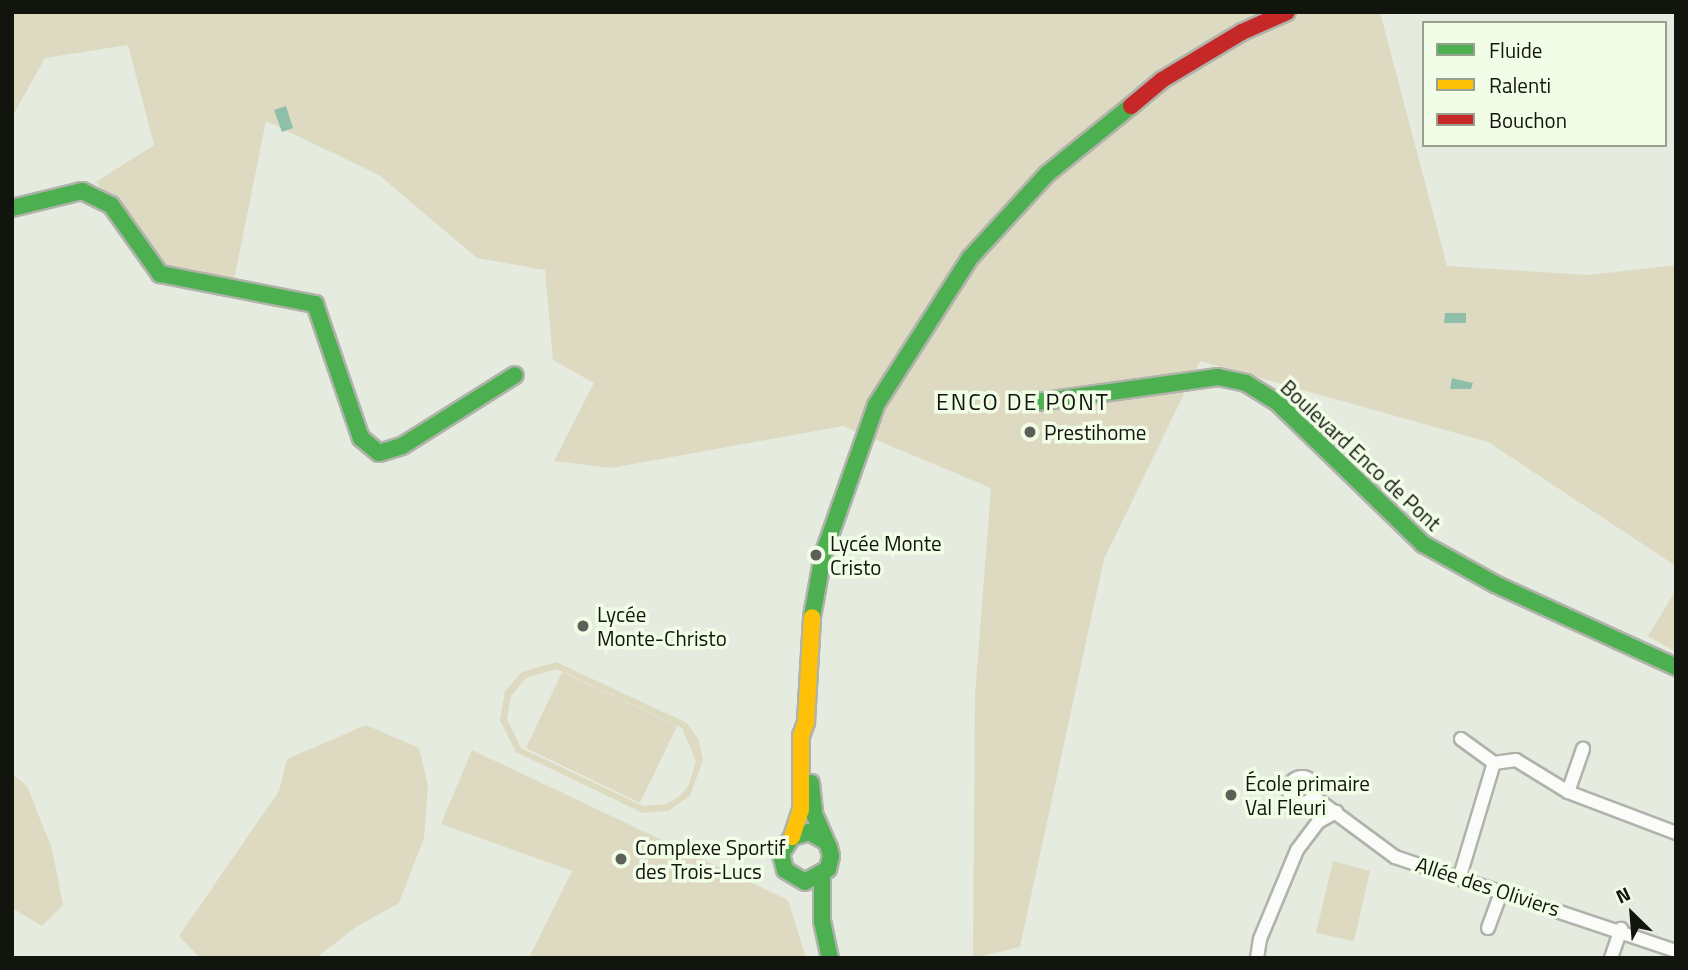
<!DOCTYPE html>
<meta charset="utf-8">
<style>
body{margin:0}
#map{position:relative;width:1688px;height:970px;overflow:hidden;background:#e5ebdf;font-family:"Titillium Web",sans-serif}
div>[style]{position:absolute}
.green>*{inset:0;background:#dedac2}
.water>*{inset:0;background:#90bfa9}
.roads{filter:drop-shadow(2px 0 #afb3aa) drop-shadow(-2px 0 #afb3aa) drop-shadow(0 2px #afb3aa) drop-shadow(0 -2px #afb3aa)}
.street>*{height:12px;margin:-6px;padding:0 6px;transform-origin:6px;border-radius:6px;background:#fbfcfa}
.street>.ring{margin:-6px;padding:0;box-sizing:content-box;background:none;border:12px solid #fbfcfa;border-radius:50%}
.fast>*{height:16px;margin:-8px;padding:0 8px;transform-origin:8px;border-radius:8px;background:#4caf50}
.slow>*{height:16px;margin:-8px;padding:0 8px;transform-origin:8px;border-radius:8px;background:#ffc107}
.jam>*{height:16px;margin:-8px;padding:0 8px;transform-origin:8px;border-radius:8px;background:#c62828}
.dots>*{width:19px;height:19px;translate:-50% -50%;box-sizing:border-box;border:4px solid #f2fde7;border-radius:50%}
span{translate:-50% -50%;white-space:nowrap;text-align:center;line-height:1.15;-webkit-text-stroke:7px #f2fde7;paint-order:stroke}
.poi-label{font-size:21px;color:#12150e}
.left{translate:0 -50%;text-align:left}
.street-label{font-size:21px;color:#12150e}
.neighbourhood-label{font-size:23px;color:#12150e;letter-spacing:2px}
.frame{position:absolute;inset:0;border:14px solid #12150e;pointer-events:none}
.legend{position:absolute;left:1422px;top:21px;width:245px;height:126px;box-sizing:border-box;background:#f2fde7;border:2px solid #98a090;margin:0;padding:9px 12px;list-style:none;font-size:21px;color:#12150e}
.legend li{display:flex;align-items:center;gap:14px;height:35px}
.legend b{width:35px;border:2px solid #98a090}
.north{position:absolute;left:1597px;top:879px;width:70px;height:70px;-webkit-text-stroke:5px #f2fde7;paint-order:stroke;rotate:335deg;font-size:19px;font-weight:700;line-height:28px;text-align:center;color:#12150e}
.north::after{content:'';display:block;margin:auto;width:24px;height:32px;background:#12150e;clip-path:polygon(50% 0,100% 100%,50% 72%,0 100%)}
</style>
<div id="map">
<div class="green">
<div style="clip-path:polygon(12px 12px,1380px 12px,1447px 266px,1589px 275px,1676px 265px,1676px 566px,1488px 442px,1200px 361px,1104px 559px,1020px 947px,973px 958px,975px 695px,991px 488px,843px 426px,611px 468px,554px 461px,594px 383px,553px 360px,545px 270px,477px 258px,379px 175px,266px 121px,234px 280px,164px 265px,96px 182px,154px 145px,128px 45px,45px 58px,12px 117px)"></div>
<div style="clip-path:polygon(1676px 590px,1676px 652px,1648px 636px)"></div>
<div style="clip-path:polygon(evenodd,556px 662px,687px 723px,699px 740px,703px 760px,690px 796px,668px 811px,643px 813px,516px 752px,500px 720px,505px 691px,522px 672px,556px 662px,557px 669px,682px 728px,696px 761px,689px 785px,680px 796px,666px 804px,643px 806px,521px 748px,507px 719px,511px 696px,526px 678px,557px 669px)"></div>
<div style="clip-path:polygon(562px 672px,677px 726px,640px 803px,526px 748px)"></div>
<div style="clip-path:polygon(366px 725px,419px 748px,428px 786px,424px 838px,399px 903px,356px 927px,316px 958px,200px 958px,179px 936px,279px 791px,287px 759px)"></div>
<div style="clip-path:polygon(472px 750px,788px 900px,806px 958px,529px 958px,572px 871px,441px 824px)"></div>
<div style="clip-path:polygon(12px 774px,27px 786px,52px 849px,63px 905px,42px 926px,12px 908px)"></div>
<div style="clip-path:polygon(1333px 861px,1370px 871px,1354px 941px,1316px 933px)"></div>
</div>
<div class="water">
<div style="clip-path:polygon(286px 106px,293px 128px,282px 132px,274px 110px)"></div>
<div style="clip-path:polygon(1445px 313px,1466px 313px,1466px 323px,1444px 323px)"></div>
<div style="clip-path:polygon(1452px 378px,1473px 383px,1471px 389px,1450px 389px)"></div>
</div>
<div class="roads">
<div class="street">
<div style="left:1461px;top:739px;width:41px;rotate:36deg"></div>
<div style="left:1494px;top:763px;width:22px;rotate:-8deg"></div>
<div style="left:1516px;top:760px;width:61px;rotate:31.6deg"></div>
<div style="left:1568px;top:792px;width:116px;rotate:20.8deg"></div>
<div class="ring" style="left:1289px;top:777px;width:14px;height:14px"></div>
<div style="left:1568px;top:792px;width:46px;rotate:-70.8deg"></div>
<div style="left:1314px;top:797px;width:101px;rotate:36.5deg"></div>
<div style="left:1395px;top:857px;width:296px;rotate:18.5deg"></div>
<div style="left:1460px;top:876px;width:118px;rotate:-73.3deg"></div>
<div style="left:1488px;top:928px;width:40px;rotate:-69.8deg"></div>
<div style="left:1257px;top:958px;width:19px;rotate:-81deg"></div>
<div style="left:1260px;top:939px;width:96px;rotate:-67.4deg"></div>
<div style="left:1297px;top:850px;width:35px;rotate:-53deg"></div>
<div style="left:1318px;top:822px;width:21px;rotate:-29deg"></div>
<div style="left:1611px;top:958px;width:31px;rotate:-71deg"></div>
</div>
<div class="fast">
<div style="left:12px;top:208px;width:72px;rotate:-13.7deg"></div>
<div style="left:82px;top:191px;width:32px;rotate:26deg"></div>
<div style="left:111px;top:205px;width:85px;rotate:54.6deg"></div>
<div style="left:160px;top:274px;width:158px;rotate:11deg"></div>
<div style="left:315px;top:304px;width:142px;rotate:71.1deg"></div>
<div style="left:361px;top:438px;width:23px;rotate:40deg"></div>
<div style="left:379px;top:453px;width:24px;rotate:-17deg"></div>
<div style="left:402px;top:446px;width:133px;rotate:-32.1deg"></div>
<div style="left:1038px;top:402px;width:182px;rotate:-7.9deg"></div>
<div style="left:1218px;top:377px;width:29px;rotate:12deg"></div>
<div style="left:1246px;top:383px;width:36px;rotate:32deg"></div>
<div style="left:1277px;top:402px;width:204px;rotate:44.2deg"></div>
<div style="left:1423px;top:544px;width:82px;rotate:29.1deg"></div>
<div style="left:1495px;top:584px;width:199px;rotate:24.6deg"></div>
<div style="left:812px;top:617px;width:63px;rotate:-79.9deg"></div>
<div style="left:823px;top:555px;width:159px;rotate:-70.5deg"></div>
<div style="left:876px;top:405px;width:174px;rotate:-57.4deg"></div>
<div style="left:970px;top:258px;width:114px;rotate:-47.5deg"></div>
<div style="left:1047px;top:174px;width:108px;rotate:-39deg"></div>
<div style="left:811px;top:783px;width:31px;rotate:84deg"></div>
<div style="left:814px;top:814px;width:37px;rotate:66deg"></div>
<div style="left:829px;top:848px;width:8px;rotate:76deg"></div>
<div style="left:831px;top:856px;width:13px;rotate:103deg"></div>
<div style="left:828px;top:869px;width:26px;rotate:151deg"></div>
<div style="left:805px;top:882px;width:23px;rotate:-149deg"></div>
<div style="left:785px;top:870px;width:16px;rotate:-104deg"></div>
<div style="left:781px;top:854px;width:20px;rotate:-57deg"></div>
<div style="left:792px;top:837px;width:18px;rotate:-16deg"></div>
<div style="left:809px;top:832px;width:18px;rotate:29deg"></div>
<div style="left:822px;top:876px;width:45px;rotate:90deg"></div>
<div style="left:822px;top:921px;width:38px;rotate:78deg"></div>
</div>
<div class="slow">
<div style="left:792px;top:837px;width:28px;rotate:-72deg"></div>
<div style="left:801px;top:810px;width:74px;rotate:-90deg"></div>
<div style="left:801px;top:736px;width:15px;rotate:-70deg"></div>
<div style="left:806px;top:722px;width:105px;rotate:-86.7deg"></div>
</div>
<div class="jam">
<div style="left:1131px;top:106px;width:40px;rotate:-40deg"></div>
<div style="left:1162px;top:80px;width:93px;rotate:-31deg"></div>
<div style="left:1242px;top:32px;width:49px;rotate:-24deg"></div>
</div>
</div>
<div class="dots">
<div style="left:1030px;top:432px;background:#5c6057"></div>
<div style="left:816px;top:555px;background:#5c6057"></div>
<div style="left:583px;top:626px;background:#5c6057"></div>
<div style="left:1231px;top:795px;background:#5c6057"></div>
<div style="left:621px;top:859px;background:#5c6057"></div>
</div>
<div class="poi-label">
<span class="left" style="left:1044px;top:432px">Prestihome</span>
<span class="left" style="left:830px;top:555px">Lycée Monte<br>Cristo</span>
<span class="left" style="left:597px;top:626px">Lycée<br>Monte-Christo</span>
<span class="left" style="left:1245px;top:795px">École primaire<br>Val Fleuri</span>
<span class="left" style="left:635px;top:859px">Complexe Sportif<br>des Trois-Lucs</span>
</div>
<div class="street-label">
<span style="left:1361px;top:455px;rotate:43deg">Boulevard Enco de Pont</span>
<span style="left:1488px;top:886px;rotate:18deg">Allée des Oliviers</span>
</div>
<div class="neighbourhood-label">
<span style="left:1023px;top:402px">ENCO DE PONT</span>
</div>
<div class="frame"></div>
<ul class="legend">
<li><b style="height:9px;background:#4caf50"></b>Fluide</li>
<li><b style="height:9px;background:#ffc107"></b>Ralenti</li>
<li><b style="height:9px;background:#c62828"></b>Bouchon</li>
</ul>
<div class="north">N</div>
</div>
